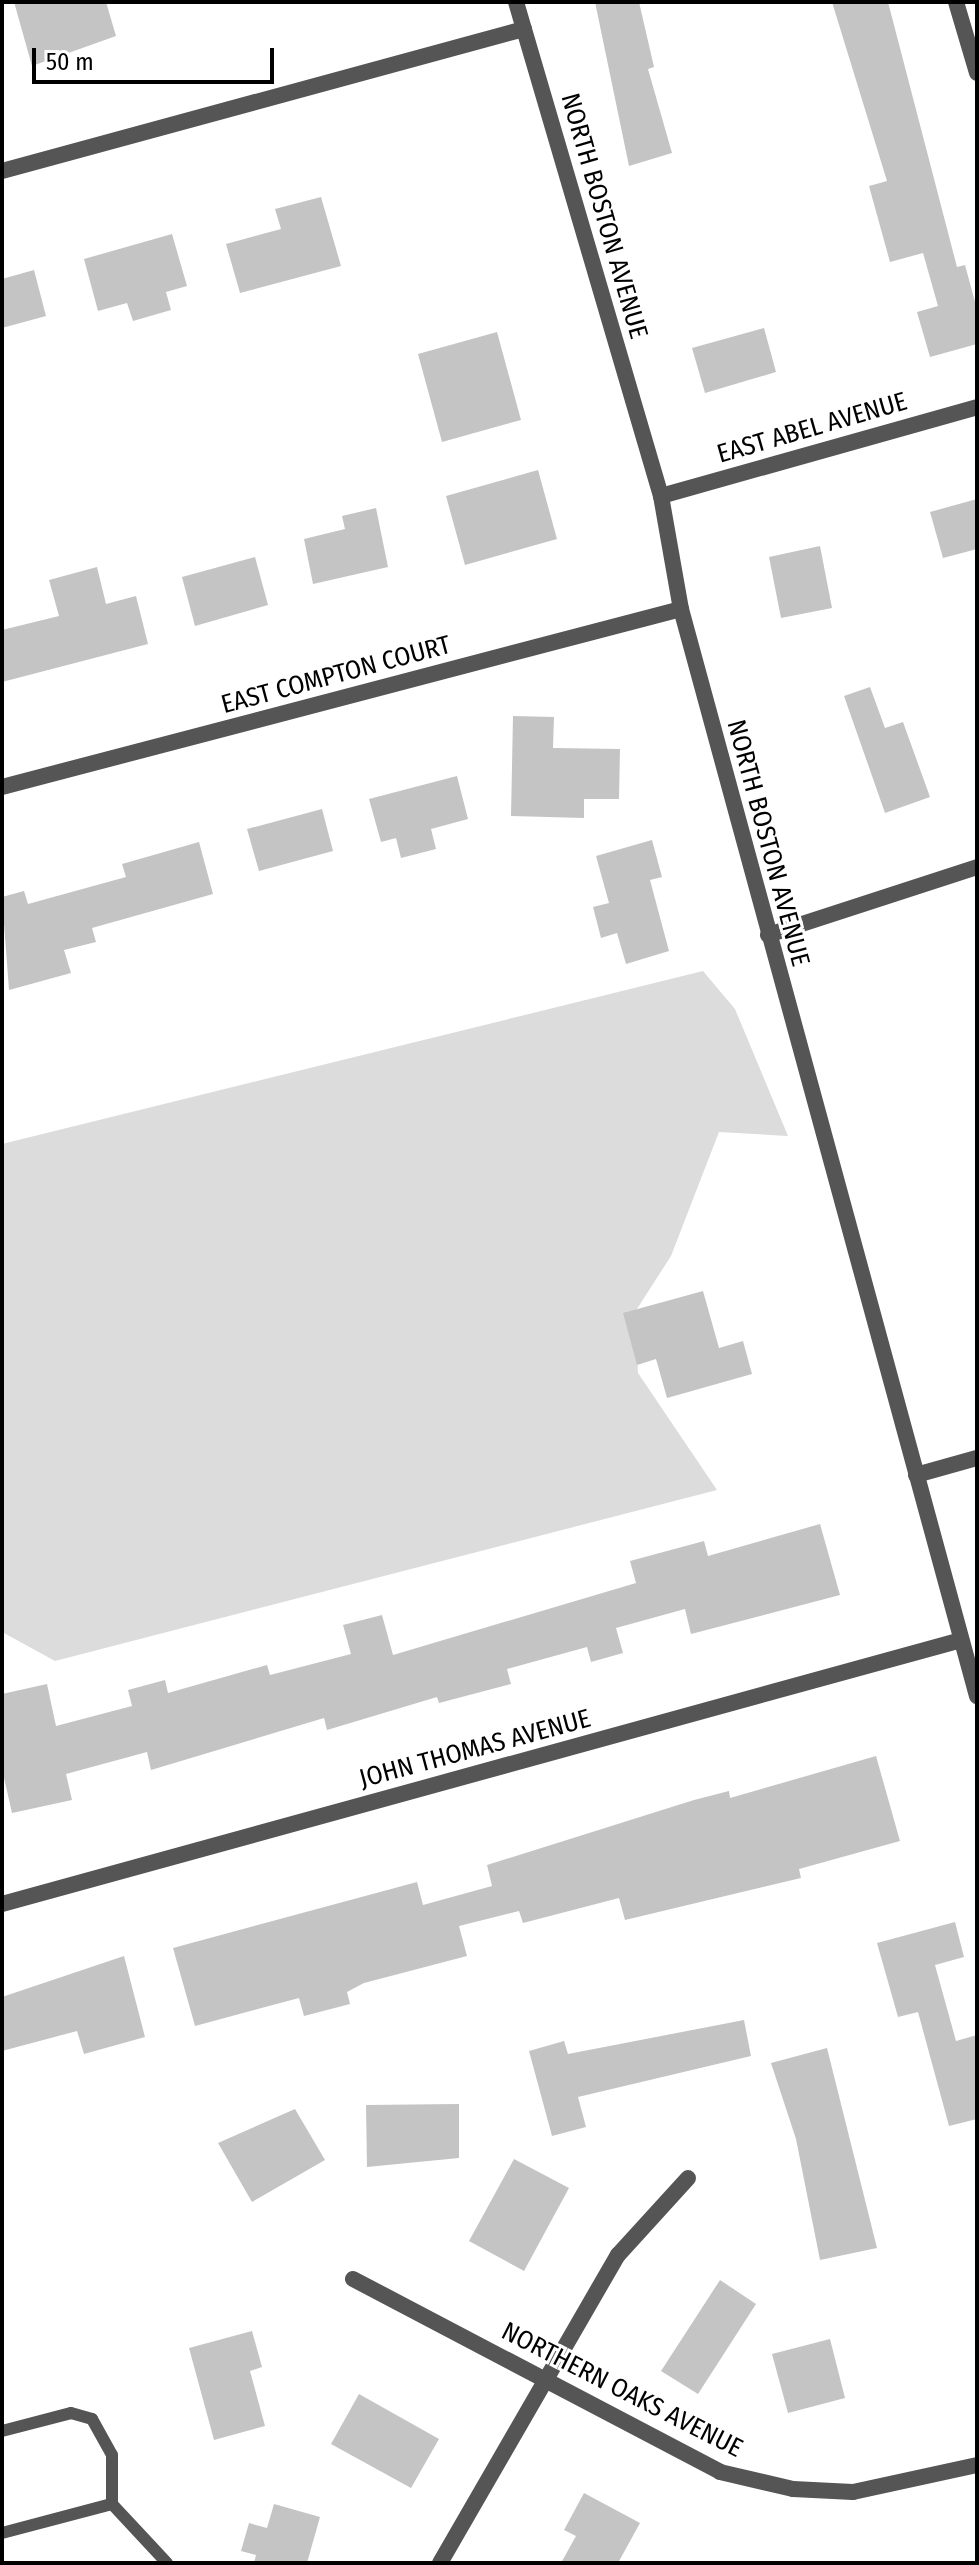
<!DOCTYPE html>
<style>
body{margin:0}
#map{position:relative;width:979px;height:2565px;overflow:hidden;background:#fff;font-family:"Fira Sans Condensed",sans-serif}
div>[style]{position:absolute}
.green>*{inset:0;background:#dcdcdc}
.building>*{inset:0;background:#c4c4c4}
.service>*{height:12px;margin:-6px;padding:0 6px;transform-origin:6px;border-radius:6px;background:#555}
.minor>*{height:16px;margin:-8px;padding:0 8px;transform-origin:8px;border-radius:8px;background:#555}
.tertiary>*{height:16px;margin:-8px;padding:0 8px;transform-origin:8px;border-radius:8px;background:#555}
span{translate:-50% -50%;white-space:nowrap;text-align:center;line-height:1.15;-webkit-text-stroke:6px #fff;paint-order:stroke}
.street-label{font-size:26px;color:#000}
.frame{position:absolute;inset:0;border:4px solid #000;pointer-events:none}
.scale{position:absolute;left:32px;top:48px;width:242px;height:36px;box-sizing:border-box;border:4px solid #000;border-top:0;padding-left:10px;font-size:24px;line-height:28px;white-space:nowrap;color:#000;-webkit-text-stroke:6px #fff;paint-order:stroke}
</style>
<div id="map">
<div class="green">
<div style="clip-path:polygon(703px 971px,735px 1009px,788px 1136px,719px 1132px,671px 1256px,635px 1312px,638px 1373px,717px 1490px,55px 1661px,2px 1632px,2px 1144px)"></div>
</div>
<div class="building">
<div style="clip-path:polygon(14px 2px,106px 2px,116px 36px,32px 66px)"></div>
<div style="clip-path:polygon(595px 2px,639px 2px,654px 67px,648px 69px,672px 153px,629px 166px)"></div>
<div style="clip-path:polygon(832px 2px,888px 2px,957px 267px,965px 265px,977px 309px,977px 344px,930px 357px,917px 312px,938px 306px,923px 253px,890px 262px,869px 186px,887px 181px)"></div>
<div style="clip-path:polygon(321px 197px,341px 266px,240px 293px,226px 244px,281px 229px,275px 209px)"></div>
<div style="clip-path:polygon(172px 234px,187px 286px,166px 292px,171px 310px,133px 321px,127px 303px,98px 311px,84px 259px)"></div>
<div style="clip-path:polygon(34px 270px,46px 316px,2px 328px,2px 279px)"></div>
<div style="clip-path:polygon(764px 328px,776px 372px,705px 393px,692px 348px)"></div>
<div style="clip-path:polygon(497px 332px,521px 420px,442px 442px,418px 354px)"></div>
<div style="clip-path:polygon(538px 470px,557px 539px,465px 565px,446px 496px)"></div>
<div style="clip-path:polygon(977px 499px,977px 549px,943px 558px,930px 512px)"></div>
<div style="clip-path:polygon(376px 508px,388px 567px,313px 584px,304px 539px,345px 529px,342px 516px)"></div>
<div style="clip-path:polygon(820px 546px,832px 608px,781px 618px,769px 557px)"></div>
<div style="clip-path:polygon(255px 557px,268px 605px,195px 626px,182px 577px)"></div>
<div style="clip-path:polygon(97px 567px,106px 604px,136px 596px,148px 644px,2px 682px,2px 630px,59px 616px,49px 580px)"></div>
<div style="clip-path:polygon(870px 687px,885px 728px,903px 722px,930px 797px,885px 813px,844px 696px)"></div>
<div style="clip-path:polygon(513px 716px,554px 717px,553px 748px,620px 749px,619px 799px,584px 799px,584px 818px,511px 816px)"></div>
<div style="clip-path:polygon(457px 776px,468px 819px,431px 829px,436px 849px,401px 858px,396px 838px,381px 842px,369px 799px)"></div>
<div style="clip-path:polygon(322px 809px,333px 851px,259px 871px,247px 829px)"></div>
<div style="clip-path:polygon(652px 840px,662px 877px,650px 880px,669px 951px,626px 964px,617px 933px,601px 938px,593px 907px,609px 903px,596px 856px)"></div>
<div style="clip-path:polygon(199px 842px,213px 894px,92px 928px,96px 942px,64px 950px,71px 973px,9px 990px,2px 897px,24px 891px,28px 904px,126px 877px,122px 864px)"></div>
<div style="clip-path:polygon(703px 1291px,719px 1348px,743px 1341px,752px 1374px,667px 1398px,656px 1359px,637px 1365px,623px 1313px)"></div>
<div style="clip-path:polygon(820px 1524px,840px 1595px,691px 1634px,685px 1609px,616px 1628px,623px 1653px,591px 1662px,587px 1647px,507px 1669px,511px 1684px,439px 1703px,437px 1697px,327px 1730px,324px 1718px,151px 1770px,147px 1752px,66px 1774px,72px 1800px,12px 1813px,2px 1769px,2px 1694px,47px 1684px,56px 1726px,132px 1706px,128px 1690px,165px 1680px,168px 1693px,267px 1665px,270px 1675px,351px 1654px,343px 1625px,382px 1615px,393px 1655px,636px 1583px,630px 1561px,704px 1541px,708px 1556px)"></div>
<div style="clip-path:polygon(876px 1756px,900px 1841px,799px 1869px,801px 1878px,625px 1920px,619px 1898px,523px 1923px,519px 1911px,459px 1926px,467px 1956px,364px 1983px,347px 1992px,350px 2004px,304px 2016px,299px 1998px,195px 2026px,173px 1948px,417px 1882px,423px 1905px,492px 1886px,487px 1865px,694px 1800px,729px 1791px,730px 1798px)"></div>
<div style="clip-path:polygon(955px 1922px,964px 1957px,935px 1965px,956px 2041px,977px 2035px,977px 2119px,949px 2126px,918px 2012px,898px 2017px,877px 1943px)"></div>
<div style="clip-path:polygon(124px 1956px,145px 2037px,84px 2054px,77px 2031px,2px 2051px,2px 1997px)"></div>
<div style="clip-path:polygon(744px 2020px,751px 2056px,578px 2097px,586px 2127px,552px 2136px,529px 2051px,564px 2041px,568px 2054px)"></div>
<div style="clip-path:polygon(827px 2048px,877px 2248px,820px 2260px,796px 2139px,771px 2063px)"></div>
<div style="clip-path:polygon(459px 2104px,459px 2158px,367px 2167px,366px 2105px)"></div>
<div style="clip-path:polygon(295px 2109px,325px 2160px,252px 2202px,218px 2143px)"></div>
<div style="clip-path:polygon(514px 2159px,569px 2188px,524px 2271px,469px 2241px)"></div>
<div style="clip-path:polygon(720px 2280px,756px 2304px,698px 2394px,661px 2371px)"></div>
<div style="clip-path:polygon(252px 2331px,262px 2367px,250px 2371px,265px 2426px,214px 2440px,189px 2348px)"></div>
<div style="clip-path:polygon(830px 2339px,845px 2398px,788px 2413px,772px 2354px)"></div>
<div style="clip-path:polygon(359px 2394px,439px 2439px,411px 2488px,331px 2444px)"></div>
<div style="clip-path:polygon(584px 2493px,640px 2523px,618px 2563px,561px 2563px,576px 2536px,564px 2530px)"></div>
<div style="clip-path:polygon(274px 2504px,320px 2517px,307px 2563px,254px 2563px,256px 2555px,241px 2551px,249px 2523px,267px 2528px)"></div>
</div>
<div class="service">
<div style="left:2px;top:2431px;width:71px;rotate:-14.6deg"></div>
<div style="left:71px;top:2413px;width:22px;rotate:16deg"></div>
<div style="left:92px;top:2419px;width:41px;rotate:60.9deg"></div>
<div style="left:112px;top:2455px;width:49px;rotate:90deg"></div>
<div style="left:112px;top:2504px;width:81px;rotate:47deg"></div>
<div style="left:2px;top:2533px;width:114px;rotate:-14.8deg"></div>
</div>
<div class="minor">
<div style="left:956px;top:2px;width:74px;rotate:73.5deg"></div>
<div style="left:2px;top:171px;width:541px;rotate:-15.22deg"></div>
<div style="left:661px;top:496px;width:328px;rotate:-15.7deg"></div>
<div style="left:2px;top:787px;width:702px;rotate:-14.69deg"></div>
<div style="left:768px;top:935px;width:220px;rotate:-18deg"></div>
<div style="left:916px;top:1475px;width:63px;rotate:-15.6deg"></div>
<div style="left:2px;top:1904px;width:995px;rotate:-15.39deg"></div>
<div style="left:353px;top:2279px;width:415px;rotate:27.7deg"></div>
<div style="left:720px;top:2472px;width:75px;rotate:13.1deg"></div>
<div style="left:793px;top:2489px;width:60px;rotate:2.9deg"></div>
<div style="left:853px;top:2492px;width:127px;rotate:-12.3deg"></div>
<div style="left:440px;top:2563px;width:356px;rotate:-60deg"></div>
<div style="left:618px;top:2255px;width:104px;rotate:-47.7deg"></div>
</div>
<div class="tertiary">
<div style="left:516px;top:2px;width:515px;rotate:73.64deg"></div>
<div style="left:661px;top:496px;width:115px;rotate:80deg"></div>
<div style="left:681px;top:609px;width:1127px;rotate:74.77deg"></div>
</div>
<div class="street-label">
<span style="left:604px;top:216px;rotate:74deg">NORTH BOSTON AVENUE</span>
<span style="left:812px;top:428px;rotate:-16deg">EAST ABEL AVENUE</span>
<span style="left:336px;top:675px;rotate:-15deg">EAST COMPTON COURT</span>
<span style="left:768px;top:843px;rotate:75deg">NORTH BOSTON AVENUE</span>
<span style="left:475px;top:1749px;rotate:-15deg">JOHN THOMAS AVENUE</span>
<span style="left:622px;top:2390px;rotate:27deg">NORTHERN OAKS AVENUE</span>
</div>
<div class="frame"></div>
<div class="scale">50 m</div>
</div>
